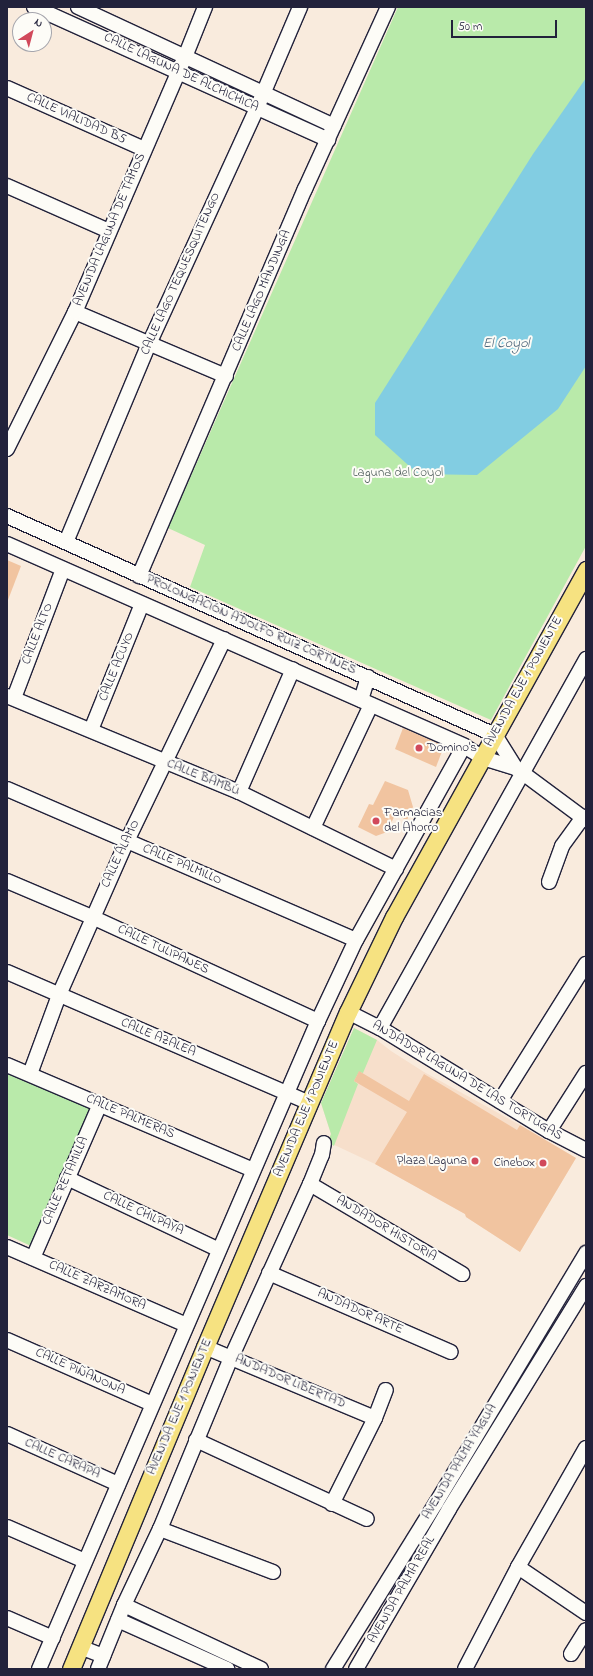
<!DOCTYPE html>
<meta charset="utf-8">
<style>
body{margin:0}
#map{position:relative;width:593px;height:1676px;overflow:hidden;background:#f9ebdd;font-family:"Indie Flower",sans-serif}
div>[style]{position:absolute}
.built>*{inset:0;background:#f7dfcb}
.green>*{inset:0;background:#b9eaaa}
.water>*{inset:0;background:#82cde2}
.building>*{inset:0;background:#f1c4a0}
.roads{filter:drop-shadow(1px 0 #22223b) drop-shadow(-1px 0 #22223b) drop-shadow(0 1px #22223b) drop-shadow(0 -1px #22223b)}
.minor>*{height:14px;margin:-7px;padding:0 7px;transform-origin:7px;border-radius:7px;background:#fdfcf7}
.major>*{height:17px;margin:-8.5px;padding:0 8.5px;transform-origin:8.5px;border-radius:8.5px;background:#f6e281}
.dots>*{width:11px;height:11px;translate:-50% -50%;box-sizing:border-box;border:2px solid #fdfcf7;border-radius:50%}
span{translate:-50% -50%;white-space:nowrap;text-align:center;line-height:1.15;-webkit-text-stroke:4px #fdfcf7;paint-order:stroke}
.street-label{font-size:13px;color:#22223b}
.park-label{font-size:13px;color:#4f5e5c}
.poi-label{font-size:13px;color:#22223b}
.left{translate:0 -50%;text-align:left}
.right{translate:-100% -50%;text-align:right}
.water-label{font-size:14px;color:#445e75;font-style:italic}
.frame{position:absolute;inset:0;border:8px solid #22223b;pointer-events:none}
.north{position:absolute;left:12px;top:12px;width:40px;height:40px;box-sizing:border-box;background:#fdfcf7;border:1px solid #a5a5ac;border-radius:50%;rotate:36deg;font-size:11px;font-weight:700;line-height:16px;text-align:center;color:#22223b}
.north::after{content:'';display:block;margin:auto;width:14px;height:18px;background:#d1495b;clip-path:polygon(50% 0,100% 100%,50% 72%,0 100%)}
.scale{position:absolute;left:451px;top:20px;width:106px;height:18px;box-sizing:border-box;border:2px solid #22223b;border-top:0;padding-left:5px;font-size:12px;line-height:14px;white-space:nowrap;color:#22223b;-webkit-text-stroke:3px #fdfcf7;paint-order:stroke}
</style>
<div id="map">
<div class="built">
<div style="clip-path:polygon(354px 1028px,377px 1040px,391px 1051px,424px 1072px,520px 1125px,576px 1158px,520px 1252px,466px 1217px,465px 1214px,375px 1164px,328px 1142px,331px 1134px,321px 1103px)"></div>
</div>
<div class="green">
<div style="clip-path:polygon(398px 7px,586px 7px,586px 546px,491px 720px,190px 587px,205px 545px,168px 528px)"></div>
<div style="clip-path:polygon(354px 1028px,377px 1040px,363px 1073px,359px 1072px,354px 1081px,358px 1084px,334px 1146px,328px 1142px,331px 1134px,321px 1103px)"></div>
<div style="clip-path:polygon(7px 1074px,92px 1109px,31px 1246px,7px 1235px)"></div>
</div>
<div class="water">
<div style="clip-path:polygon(586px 78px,586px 366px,558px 409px,477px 475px,418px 474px,375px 435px,375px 403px,533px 154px)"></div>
</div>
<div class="building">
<div style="clip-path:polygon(7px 560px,21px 566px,8px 600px,7px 600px)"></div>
<div style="clip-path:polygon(403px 728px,444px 746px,436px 767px,395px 749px)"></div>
<div style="clip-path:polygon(385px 781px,408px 790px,413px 807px,407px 820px,395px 815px,387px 832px,376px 836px,358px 827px,369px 804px,373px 805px)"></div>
<div style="clip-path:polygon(359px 1071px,409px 1101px,424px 1074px,517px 1130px,520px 1125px,576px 1158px,520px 1252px,466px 1217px,465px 1214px,375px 1164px,407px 1112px,354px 1081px)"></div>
</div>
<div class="roads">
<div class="minor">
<div style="left:34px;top:7px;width:323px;rotate:24.3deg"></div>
<div style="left:78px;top:7px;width:282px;rotate:24.9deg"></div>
<div style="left:7px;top:88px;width:150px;rotate:24deg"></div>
<div style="left:7px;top:186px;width:111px;rotate:23.8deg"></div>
<div style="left:75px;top:312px;width:164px;rotate:23deg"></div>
<div style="left:7px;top:449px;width:153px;rotate:-63.6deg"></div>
<div style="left:75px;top:312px;width:278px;rotate:-66.7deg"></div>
<div style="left:185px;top:57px;width:54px;rotate:-68.2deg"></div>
<div style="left:7px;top:516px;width:535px;rotate:24.17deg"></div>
<div style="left:495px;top:735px;width:39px;rotate:58deg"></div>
<div style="left:516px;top:768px;width:87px;rotate:36.6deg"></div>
<div style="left:66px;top:542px;width:215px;rotate:-67.3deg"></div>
<div style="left:149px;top:344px;width:260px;rotate:-65.4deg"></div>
<div style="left:257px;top:108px;width:110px;rotate:-66.9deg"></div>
<div style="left:7px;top:544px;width:500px;rotate:23.8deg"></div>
<div style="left:464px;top:746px;width:22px;rotate:32deg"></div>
<div style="left:483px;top:758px;width:34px;rotate:17deg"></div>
<div style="left:139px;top:576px;width:421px;rotate:-66.8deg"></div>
<div style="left:305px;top:189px;width:200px;rotate:-65.5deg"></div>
<div style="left:7px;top:696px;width:251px;rotate:22.5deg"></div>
<div style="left:239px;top:792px;width:175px;rotate:26.1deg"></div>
<div style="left:14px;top:698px;width:138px;rotate:-69.2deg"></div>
<div style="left:361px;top:700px;width:24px;rotate:-73deg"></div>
<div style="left:91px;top:730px;width:136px;rotate:-68deg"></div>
<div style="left:7px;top:789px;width:380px;rotate:23.4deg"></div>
<div style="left:239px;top:792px;width:134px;rotate:-66.3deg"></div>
<div style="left:313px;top:828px;width:136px;rotate:-64.8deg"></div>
<div style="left:7px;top:881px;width:92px;rotate:23deg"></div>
<div style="left:92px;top:917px;width:249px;rotate:24.7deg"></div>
<div style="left:549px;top:882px;width:38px;rotate:-70deg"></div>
<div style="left:562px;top:846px;width:36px;rotate:-54deg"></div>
<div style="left:7px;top:972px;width:330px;rotate:23.4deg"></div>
<div style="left:348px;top:1012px;width:36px;rotate:27deg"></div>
<div style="left:380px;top:1028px;width:198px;rotate:31.4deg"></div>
<div style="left:549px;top:1131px;width:42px;rotate:27.2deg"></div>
<div style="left:380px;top:1028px;width:423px;rotate:-60.8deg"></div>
<div style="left:7px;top:1065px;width:267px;rotate:23.1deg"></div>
<div style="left:30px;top:1074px;width:84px;rotate:-69.8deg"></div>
<div style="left:59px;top:995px;width:168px;rotate:-66.2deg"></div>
<div style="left:127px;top:841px;width:224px;rotate:-64.3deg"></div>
<div style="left:500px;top:1101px;width:162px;rotate:-57.9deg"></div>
<div style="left:549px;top:1131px;width:69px;rotate:-57.5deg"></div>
<div style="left:67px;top:1178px;width:168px;rotate:25.3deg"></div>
<div style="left:310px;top:1184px;width:177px;rotate:30.6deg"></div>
<div style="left:7px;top:1247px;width:195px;rotate:23.5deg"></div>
<div style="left:33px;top:1258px;width:168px;rotate:-66.5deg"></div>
<div style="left:269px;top:1273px;width:198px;rotate:23.5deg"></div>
<div style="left:7px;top:1340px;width:158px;rotate:23.8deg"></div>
<div style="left:205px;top:1347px;width:184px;rotate:22.7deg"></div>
<div style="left:7px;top:1434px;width:122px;rotate:24.2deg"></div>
<div style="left:196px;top:1440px;width:188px;rotate:24.8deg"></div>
<div style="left:332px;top:1504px;width:96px;rotate:-63.4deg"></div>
<div style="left:375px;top:1418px;width:30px;rotate:-69deg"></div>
<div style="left:7px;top:1527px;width:85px;rotate:23.6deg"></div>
<div style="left:160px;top:1529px;width:121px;rotate:20.8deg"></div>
<div style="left:518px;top:1567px;width:82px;rotate:34.1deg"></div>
<div style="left:124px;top:1605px;width:151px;rotate:25deg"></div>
<div style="left:7px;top:1618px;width:50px;rotate:23.5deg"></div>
<div style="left:118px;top:1620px;width:120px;rotate:24.2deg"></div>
<div style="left:80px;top:1647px;width:25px;rotate:21deg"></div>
<div style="left:571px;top:1654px;width:28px;rotate:-58deg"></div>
<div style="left:39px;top:1669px;width:706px;rotate:-66.71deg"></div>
<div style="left:318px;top:1021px;width:89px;rotate:-64.9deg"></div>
<div style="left:356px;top:940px;width:222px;rotate:-60.9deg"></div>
<div style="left:98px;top:1669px;width:69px;rotate:-67.9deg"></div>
<div style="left:124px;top:1605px;width:84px;rotate:-64.7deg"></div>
<div style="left:160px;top:1529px;width:185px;rotate:-67.5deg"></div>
<div style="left:231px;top:1358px;width:191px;rotate:-65.6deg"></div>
<div style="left:310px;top:1184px;width:31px;rotate:-68deg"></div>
<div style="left:322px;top:1155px;width:12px;rotate:-81deg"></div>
<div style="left:333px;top:1669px;width:195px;rotate:-58.2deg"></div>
<div style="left:436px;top:1503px;width:292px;rotate:-59deg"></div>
<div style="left:356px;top:1669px;width:185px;rotate:-59.8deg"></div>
<div style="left:449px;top:1509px;width:262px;rotate:-58.4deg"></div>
<div style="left:465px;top:1669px;width:115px;rotate:-62.5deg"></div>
<div style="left:518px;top:1567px;width:137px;rotate:-60.3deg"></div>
</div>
<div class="major">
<div style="left:71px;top:1669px;width:349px;rotate:-67.4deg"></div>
<div style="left:205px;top:1347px;width:364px;rotate:-66.9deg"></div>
<div style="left:348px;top:1012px;width:106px;rotate:-64.2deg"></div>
<div style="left:394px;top:917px;width:397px;rotate:-61deg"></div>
</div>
</div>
<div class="dots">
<div style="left:419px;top:748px;background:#d1495b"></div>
<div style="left:376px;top:821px;background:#d1495b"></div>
<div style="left:475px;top:1161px;background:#d1495b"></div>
<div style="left:543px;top:1163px;background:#d1495b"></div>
</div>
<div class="street-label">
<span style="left:181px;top:73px;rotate:25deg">CALLE LAGUNA DE ALCHICHICA</span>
<span style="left:76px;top:119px;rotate:24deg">CALLE VIALIDAD B5</span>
<span style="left:110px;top:230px;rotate:-67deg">AVENIDA LAGUNA DE TAMOS</span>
<span style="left:181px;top:274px;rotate:-66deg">CALLE LAGO TEQUESQUITENGO</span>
<span style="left:262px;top:291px;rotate:-67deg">CALLE LAGO MANDINGA</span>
<span style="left:251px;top:625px;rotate:24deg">PROLONGACIÓN ADOLFO RUIZ CORTINES</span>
<span style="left:38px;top:634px;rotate:-69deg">CALLE ALTO</span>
<span style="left:117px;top:667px;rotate:-68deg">CALLE ACUYO</span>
<span style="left:524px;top:682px;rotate:-61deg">AVENIDA EJE 1 PONIENTE</span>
<span style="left:203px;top:778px;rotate:22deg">CALLE BAMBÚ</span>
<span style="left:121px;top:854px;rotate:-65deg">CALLE ÁLAMO</span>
<span style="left:182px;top:865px;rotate:23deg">CALLE PALMILLO</span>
<span style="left:163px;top:950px;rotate:25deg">CALLE TULIPANES</span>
<span style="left:158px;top:1038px;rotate:23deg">CALLE AZALEA</span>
<span style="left:467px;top:1081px;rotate:31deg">ANDADOR LAGUNA DE LAS TORTUGAS</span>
<span style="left:307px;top:1109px;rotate:-67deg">AVENIDA EJE 1 PONIENTE</span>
<span style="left:130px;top:1117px;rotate:23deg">CALLE PALMERAS</span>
<span style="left:66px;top:1181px;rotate:-66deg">CALLE RETAMILLA</span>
<span style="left:143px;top:1214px;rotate:25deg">CALLE CHILPAYA</span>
<span style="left:386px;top:1229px;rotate:31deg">ANDADOR HISTORIA</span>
<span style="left:97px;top:1286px;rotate:24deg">CALLE ZARZAMORA</span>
<span style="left:360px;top:1312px;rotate:24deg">ANDADOR ARTE</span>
<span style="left:80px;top:1372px;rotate:24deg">CALLE PIÑANONA</span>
<span style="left:290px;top:1382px;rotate:23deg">ANDADOR LIBERTAD</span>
<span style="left:180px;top:1407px;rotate:-67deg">AVENIDA EJE 1 PONIENTE</span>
<span style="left:62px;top:1459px;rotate:24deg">CALLE CARAPA</span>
<span style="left:460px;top:1462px;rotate:-59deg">AVENIDA PALMA YAGUA</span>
<span style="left:402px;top:1590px;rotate:-60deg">AVENIDA PALMA REAL</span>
</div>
<div class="park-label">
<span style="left:398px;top:473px">Laguna del Coyol</span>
</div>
<div class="poi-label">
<span class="left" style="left:427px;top:748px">Domino's</span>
<span class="left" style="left:384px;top:821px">Farmacias<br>del Ahorro</span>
<span class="right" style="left:467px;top:1161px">Plaza Laguna</span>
<span class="right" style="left:535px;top:1163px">Cinebox</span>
</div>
<div class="water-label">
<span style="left:506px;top:344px">El Coyol</span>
</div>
<div class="frame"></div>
<div class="north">N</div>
<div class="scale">50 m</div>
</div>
